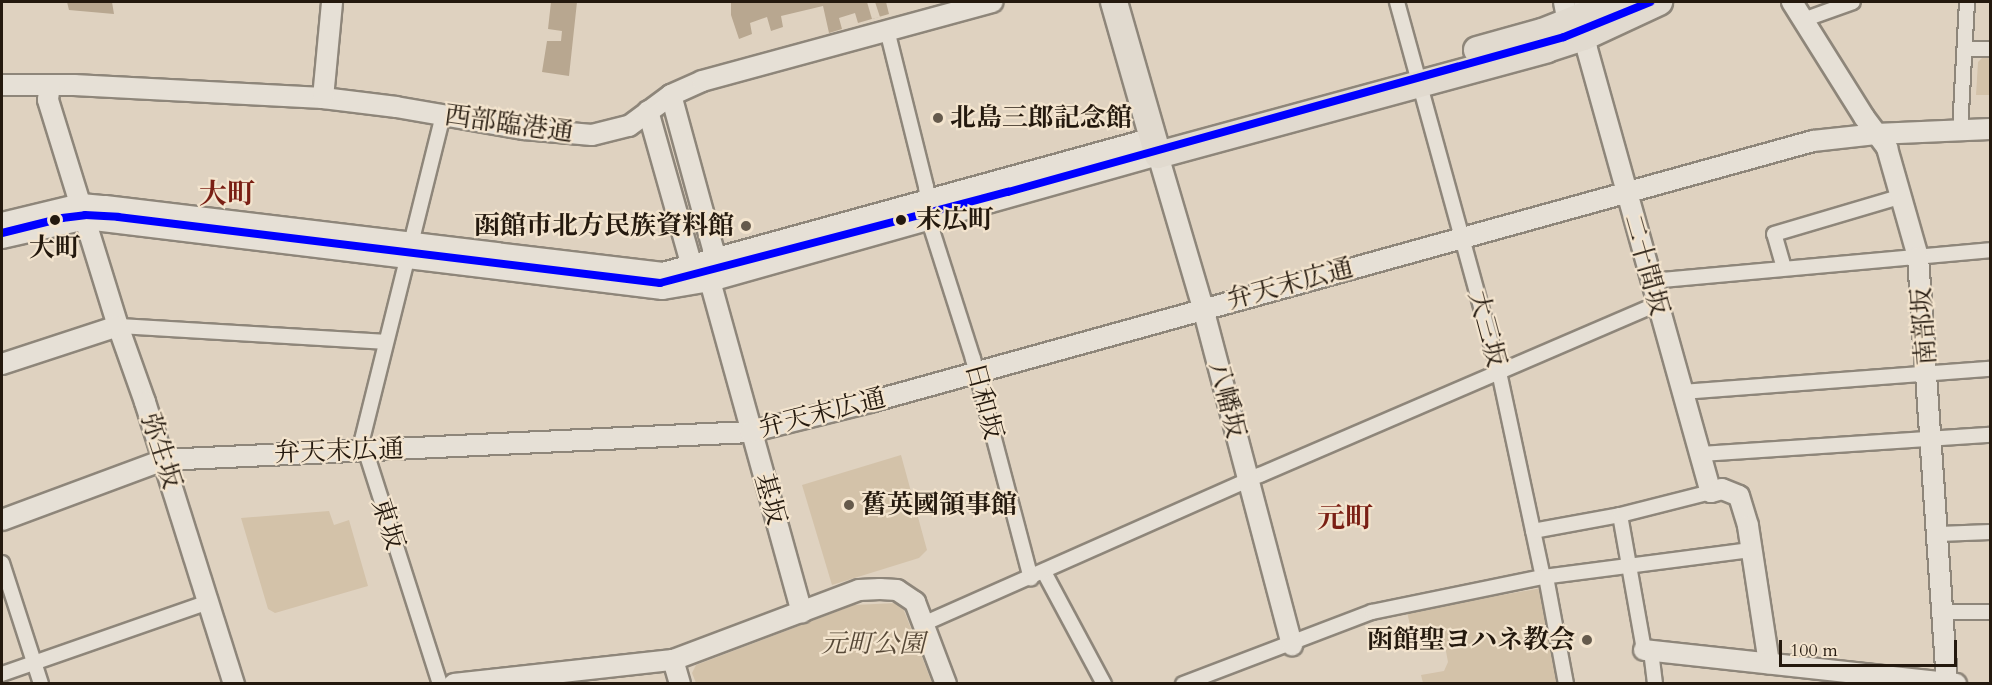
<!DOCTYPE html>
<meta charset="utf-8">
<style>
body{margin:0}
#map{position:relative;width:1992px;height:685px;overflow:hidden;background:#dfd2c0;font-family:Cardo,"Noto Serif JP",serif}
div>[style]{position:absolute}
.green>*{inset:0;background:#d3c2a9}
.water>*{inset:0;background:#b8a790}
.pier>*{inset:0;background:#dfd2c0}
.roads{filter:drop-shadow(2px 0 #8e867a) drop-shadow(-2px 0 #8e867a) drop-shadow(0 2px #8e867a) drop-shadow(0 -2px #8e867a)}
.street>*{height:14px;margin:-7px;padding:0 7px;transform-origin:7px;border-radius:7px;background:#e6e0d6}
.secondary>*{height:20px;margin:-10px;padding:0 10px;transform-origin:10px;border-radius:10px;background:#e6e0d6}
.highway>*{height:26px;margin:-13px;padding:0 13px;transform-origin:13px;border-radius:13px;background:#e1dacf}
.tram-1>*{height:8px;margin:-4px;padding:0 4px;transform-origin:4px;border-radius:4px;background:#00f}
.dots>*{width:16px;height:16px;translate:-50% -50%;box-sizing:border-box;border:3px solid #f3e4ce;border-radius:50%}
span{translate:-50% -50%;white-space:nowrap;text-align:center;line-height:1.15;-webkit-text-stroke:4.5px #f3e4ce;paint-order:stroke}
.poi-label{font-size:26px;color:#24190e;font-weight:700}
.left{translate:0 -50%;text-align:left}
.right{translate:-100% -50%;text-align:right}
.street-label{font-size:26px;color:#24190e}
.stop-label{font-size:26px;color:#24190e;font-weight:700}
.park-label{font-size:26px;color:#564837;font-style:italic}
.quarter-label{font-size:28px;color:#7a1f14;font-weight:700}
.frame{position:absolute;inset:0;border:3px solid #24190e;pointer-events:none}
.scale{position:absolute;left:1779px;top:640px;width:178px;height:27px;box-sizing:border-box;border:3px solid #24190e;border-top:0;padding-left:8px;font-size:18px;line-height:21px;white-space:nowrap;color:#24190e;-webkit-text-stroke:4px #f3e4ce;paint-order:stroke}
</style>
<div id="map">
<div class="green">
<div style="clip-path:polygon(1984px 56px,1990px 56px,1990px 95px,1976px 95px,1978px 62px)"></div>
<div style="clip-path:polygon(901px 455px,927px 550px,919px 558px,832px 585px,802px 485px)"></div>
<div style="clip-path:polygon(329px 511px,334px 525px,349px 520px,368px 586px,275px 613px,268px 609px,241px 518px)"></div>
<div style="clip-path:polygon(1542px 588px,1562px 683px,1423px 683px,1421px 675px,1444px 671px,1448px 662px,1445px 646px,1416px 650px,1407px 612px)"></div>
<div style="clip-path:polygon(896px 603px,903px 608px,932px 683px,696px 683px,692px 673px,696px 665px,854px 605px)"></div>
</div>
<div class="water">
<div style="clip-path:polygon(67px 2px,112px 2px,114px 14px,69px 10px)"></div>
<div style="clip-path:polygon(551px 2px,577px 2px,569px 76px,542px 72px,547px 41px,561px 41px,562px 31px,548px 29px)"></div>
<div style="clip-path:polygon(731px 2px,886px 2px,889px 14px,858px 23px,855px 13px,839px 18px,842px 29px,829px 33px,823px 6px,781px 16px,783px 27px,771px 31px,767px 17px,750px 23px,752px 34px,739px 39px,731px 15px)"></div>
</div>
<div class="pier">
<div style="clip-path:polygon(867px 2px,875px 2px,880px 17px,872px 19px)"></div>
</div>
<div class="roads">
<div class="street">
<div style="left:1397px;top:2px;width:384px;rotate:74.6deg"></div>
<div style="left:1499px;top:372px;width:210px;rotate:77.9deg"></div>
<div style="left:1803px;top:20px;width:53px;rotate:-19.8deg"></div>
<div style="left:887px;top:30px;width:162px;rotate:76deg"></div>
<div style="left:926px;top:187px;width:40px;rotate:82.9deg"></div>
<div style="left:931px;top:227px;width:139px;rotate:72.3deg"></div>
<div style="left:973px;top:359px;width:227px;rotate:75.2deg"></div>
<div style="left:1965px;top:49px;width:25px"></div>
<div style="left:1960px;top:131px;width:129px;rotate:-86.9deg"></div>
<div style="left:1784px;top:268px;width:35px;rotate:-106deg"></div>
<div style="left:1774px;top:234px;width:134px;rotate:-16.5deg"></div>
<div style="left:1651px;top:281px;width:340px;rotate:-5.2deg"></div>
<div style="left:118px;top:326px;width:267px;rotate:3.4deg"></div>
<div style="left:1682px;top:392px;width:309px;rotate:-4.3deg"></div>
<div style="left:1701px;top:454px;width:290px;rotate:-3.8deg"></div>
<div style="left:1620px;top:515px;width:137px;rotate:79.9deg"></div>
<div style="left:1533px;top:531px;width:88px;rotate:-10.4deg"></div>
<div style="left:1620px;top:515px;width:94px;rotate:-14.2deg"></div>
<div style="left:1939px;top:534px;width:51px;rotate:-2.2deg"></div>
<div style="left:2px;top:563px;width:127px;rotate:72.1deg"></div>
<div style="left:1044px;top:572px;width:127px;rotate:61.8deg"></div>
<div style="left:1546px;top:577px;width:109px;rotate:79.4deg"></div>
<div style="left:1942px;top:612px;width:48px"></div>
<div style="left:923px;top:624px;width:368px;rotate:-23.9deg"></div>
<div style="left:1260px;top:475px;width:432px;rotate:-23.3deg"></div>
<div style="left:1651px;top:651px;width:33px;rotate:83deg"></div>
<div style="left:2px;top:674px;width:219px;rotate:-19.2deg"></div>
<div style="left:440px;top:684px;width:256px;rotate:-107.7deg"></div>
<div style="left:362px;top:440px;width:336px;rotate:-76deg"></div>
<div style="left:1183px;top:684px;width:202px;rotate:-20.9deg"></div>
<div style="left:1372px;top:612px;width:175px;rotate:-11.6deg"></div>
<div style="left:1543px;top:577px;width:210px;rotate:-7.4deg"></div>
</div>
<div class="secondary">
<div style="left:1564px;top:2px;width:20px;rotate:79deg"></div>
<div style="left:1568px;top:22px;width:13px;rotate:42deg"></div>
<div style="left:1584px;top:2px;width:12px;rotate:76deg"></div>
<div style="left:1587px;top:14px;width:23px;rotate:97deg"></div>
<div style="left:1584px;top:37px;width:12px;rotate:76deg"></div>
<div style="left:1587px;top:49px;width:460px;rotate:74.4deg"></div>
<div style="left:1711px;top:492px;width:11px;rotate:-15deg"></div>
<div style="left:1722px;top:489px;width:18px;rotate:22deg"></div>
<div style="left:1739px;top:496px;width:31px;rotate:73deg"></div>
<div style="left:1748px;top:526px;width:139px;rotate:81.3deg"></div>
<div style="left:1792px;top:2px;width:136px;rotate:57.9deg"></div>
<div style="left:1864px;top:117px;width:39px;rotate:53deg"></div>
<div style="left:1887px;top:148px;width:113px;rotate:74.1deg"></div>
<div style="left:1918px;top:257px;width:426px;rotate:86.1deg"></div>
<div style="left:2px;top:85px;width:72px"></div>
<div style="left:74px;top:85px;width:249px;rotate:3deg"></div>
<div style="left:323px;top:98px;width:74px;rotate:7deg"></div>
<div style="left:396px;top:107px;width:130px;rotate:9.8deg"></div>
<div style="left:524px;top:129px;width:68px;rotate:5deg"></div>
<div style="left:592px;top:135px;width:38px;rotate:-14deg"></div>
<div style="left:629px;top:126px;width:52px;rotate:-36.4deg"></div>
<div style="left:671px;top:95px;width:34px;rotate:-24deg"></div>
<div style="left:702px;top:81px;width:301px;rotate:-15.2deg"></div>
<div style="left:50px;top:85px;width:15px;rotate:98deg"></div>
<div style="left:48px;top:100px;width:237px;rotate:72.8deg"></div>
<div style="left:118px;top:326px;width:81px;rotate:70.4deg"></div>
<div style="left:145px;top:402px;width:296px;rotate:72.5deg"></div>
<div style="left:671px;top:95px;width:160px;rotate:74.7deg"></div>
<div style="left:713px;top:249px;width:11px;rotate:80deg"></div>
<div style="left:715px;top:260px;width:22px;rotate:103deg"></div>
<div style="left:710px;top:281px;width:344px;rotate:74.5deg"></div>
<div style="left:323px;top:98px;width:96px;rotate:-84.6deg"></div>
<div style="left:648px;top:111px;width:161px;rotate:74.2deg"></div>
<div style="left:692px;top:266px;width:11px;rotate:38deg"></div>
<div style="left:2px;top:223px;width:81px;rotate:-13.5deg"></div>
<div style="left:81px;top:204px;width:24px;rotate:5deg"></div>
<div style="left:105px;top:206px;width:562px;rotate:6.85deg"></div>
<div style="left:663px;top:273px;width:508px;rotate:-15.4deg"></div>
<div style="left:2px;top:238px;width:86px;rotate:-12.7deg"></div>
<div style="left:86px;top:219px;width:581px;rotate:6.92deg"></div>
<div style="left:663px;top:289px;width:48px;rotate:-9.7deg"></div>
<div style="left:710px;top:281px;width:465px;rotate:-15.7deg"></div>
<div style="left:1158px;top:155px;width:159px;rotate:73.6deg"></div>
<div style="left:1203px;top:308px;width:349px;rotate:75.2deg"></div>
<div style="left:2px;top:364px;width:122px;rotate:-18.1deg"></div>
<div style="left:2px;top:520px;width:172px;rotate:-20.4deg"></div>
<div style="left:163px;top:460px;width:588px;rotate:-2.73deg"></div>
<div style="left:750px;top:432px;width:124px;rotate:-14deg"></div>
<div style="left:870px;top:402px;width:978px;rotate:-15.47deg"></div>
<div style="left:1813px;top:141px;width:63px;rotate:-6.3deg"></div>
<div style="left:1876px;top:134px;width:114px;rotate:-2.5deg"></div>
<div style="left:1644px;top:650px;width:314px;rotate:6.2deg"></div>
<div style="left:454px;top:684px;width:220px;rotate:-6.3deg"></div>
<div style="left:680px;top:684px;width:25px;rotate:-106deg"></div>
<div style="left:673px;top:660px;width:199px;rotate:-20.6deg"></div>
<div style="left:859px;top:590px;width:21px;rotate:-3deg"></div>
<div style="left:880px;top:589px;width:17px;rotate:3deg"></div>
<div style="left:897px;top:590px;width:22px;rotate:34deg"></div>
<div style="left:915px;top:602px;width:88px;rotate:69.3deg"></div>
</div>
<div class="highway">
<div style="left:1114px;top:2px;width:159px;rotate:74deg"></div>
<div style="left:1158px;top:155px;width:403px;rotate:-15.2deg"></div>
<div style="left:1547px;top:49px;width:39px;rotate:-18deg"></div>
<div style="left:1584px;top:37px;width:83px;rotate:-25deg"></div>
<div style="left:1477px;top:50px;width:67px;rotate:-15.5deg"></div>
<div style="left:1542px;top:32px;width:82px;rotate:-21.5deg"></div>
</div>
</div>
<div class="tram-1">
<div style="left:2px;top:233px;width:62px;rotate:-14deg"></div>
<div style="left:62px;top:218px;width:23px;rotate:-7deg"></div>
<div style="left:85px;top:215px;width:33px;rotate:3deg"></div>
<div style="left:118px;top:217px;width:546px;rotate:6.94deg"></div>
<div style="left:660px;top:283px;width:360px;rotate:-14.7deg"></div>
<div style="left:1008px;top:192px;width:577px;rotate:-15.58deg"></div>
<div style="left:1564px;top:37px;width:93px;rotate:-22.1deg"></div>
</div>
<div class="dots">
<div style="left:938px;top:118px;background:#655a4c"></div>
<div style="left:55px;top:220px;background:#24190e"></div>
<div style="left:901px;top:220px;background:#24190e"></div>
<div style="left:746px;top:226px;background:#655a4c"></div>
<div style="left:849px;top:505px;background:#655a4c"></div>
<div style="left:1587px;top:640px;background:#655a4c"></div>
</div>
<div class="poi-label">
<span class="left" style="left:950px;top:118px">北島三郎記念館</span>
<span class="right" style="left:734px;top:226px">函館市北方民族資料館</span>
<span class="left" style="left:861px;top:505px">舊英國領事館</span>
<span class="right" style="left:1575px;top:640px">函館聖ヨハネ教会</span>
</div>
<div class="street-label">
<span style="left:509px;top:124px;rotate:8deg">西部臨港通</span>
<span style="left:1646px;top:265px;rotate:74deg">二十間坂</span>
<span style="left:1290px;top:284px;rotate:-15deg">弁天末広通</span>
<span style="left:1924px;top:326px;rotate:-94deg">南部坂</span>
<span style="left:1487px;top:329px;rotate:75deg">大三坂</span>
<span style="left:1227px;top:400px;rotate:76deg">八幡坂</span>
<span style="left:984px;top:401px;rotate:75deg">日和坂</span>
<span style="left:822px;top:413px;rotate:-14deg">弁天末広通</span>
<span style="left:161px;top:451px;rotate:72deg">弥生坂</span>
<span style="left:339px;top:451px;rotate:-2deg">弁天末広通</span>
<span style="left:770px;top:499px;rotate:74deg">基坂</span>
<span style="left:388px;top:524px;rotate:72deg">東坂</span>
</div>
<div class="stop-label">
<span class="left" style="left:916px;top:220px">末広町</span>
<span style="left:55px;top:248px">大町</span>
</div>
<div class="park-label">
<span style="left:873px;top:644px">元町公園</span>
</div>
<div class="quarter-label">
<span style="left:227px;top:194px">大町</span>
<span style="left:1345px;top:518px">元町</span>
</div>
<div class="frame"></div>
<div class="scale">100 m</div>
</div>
